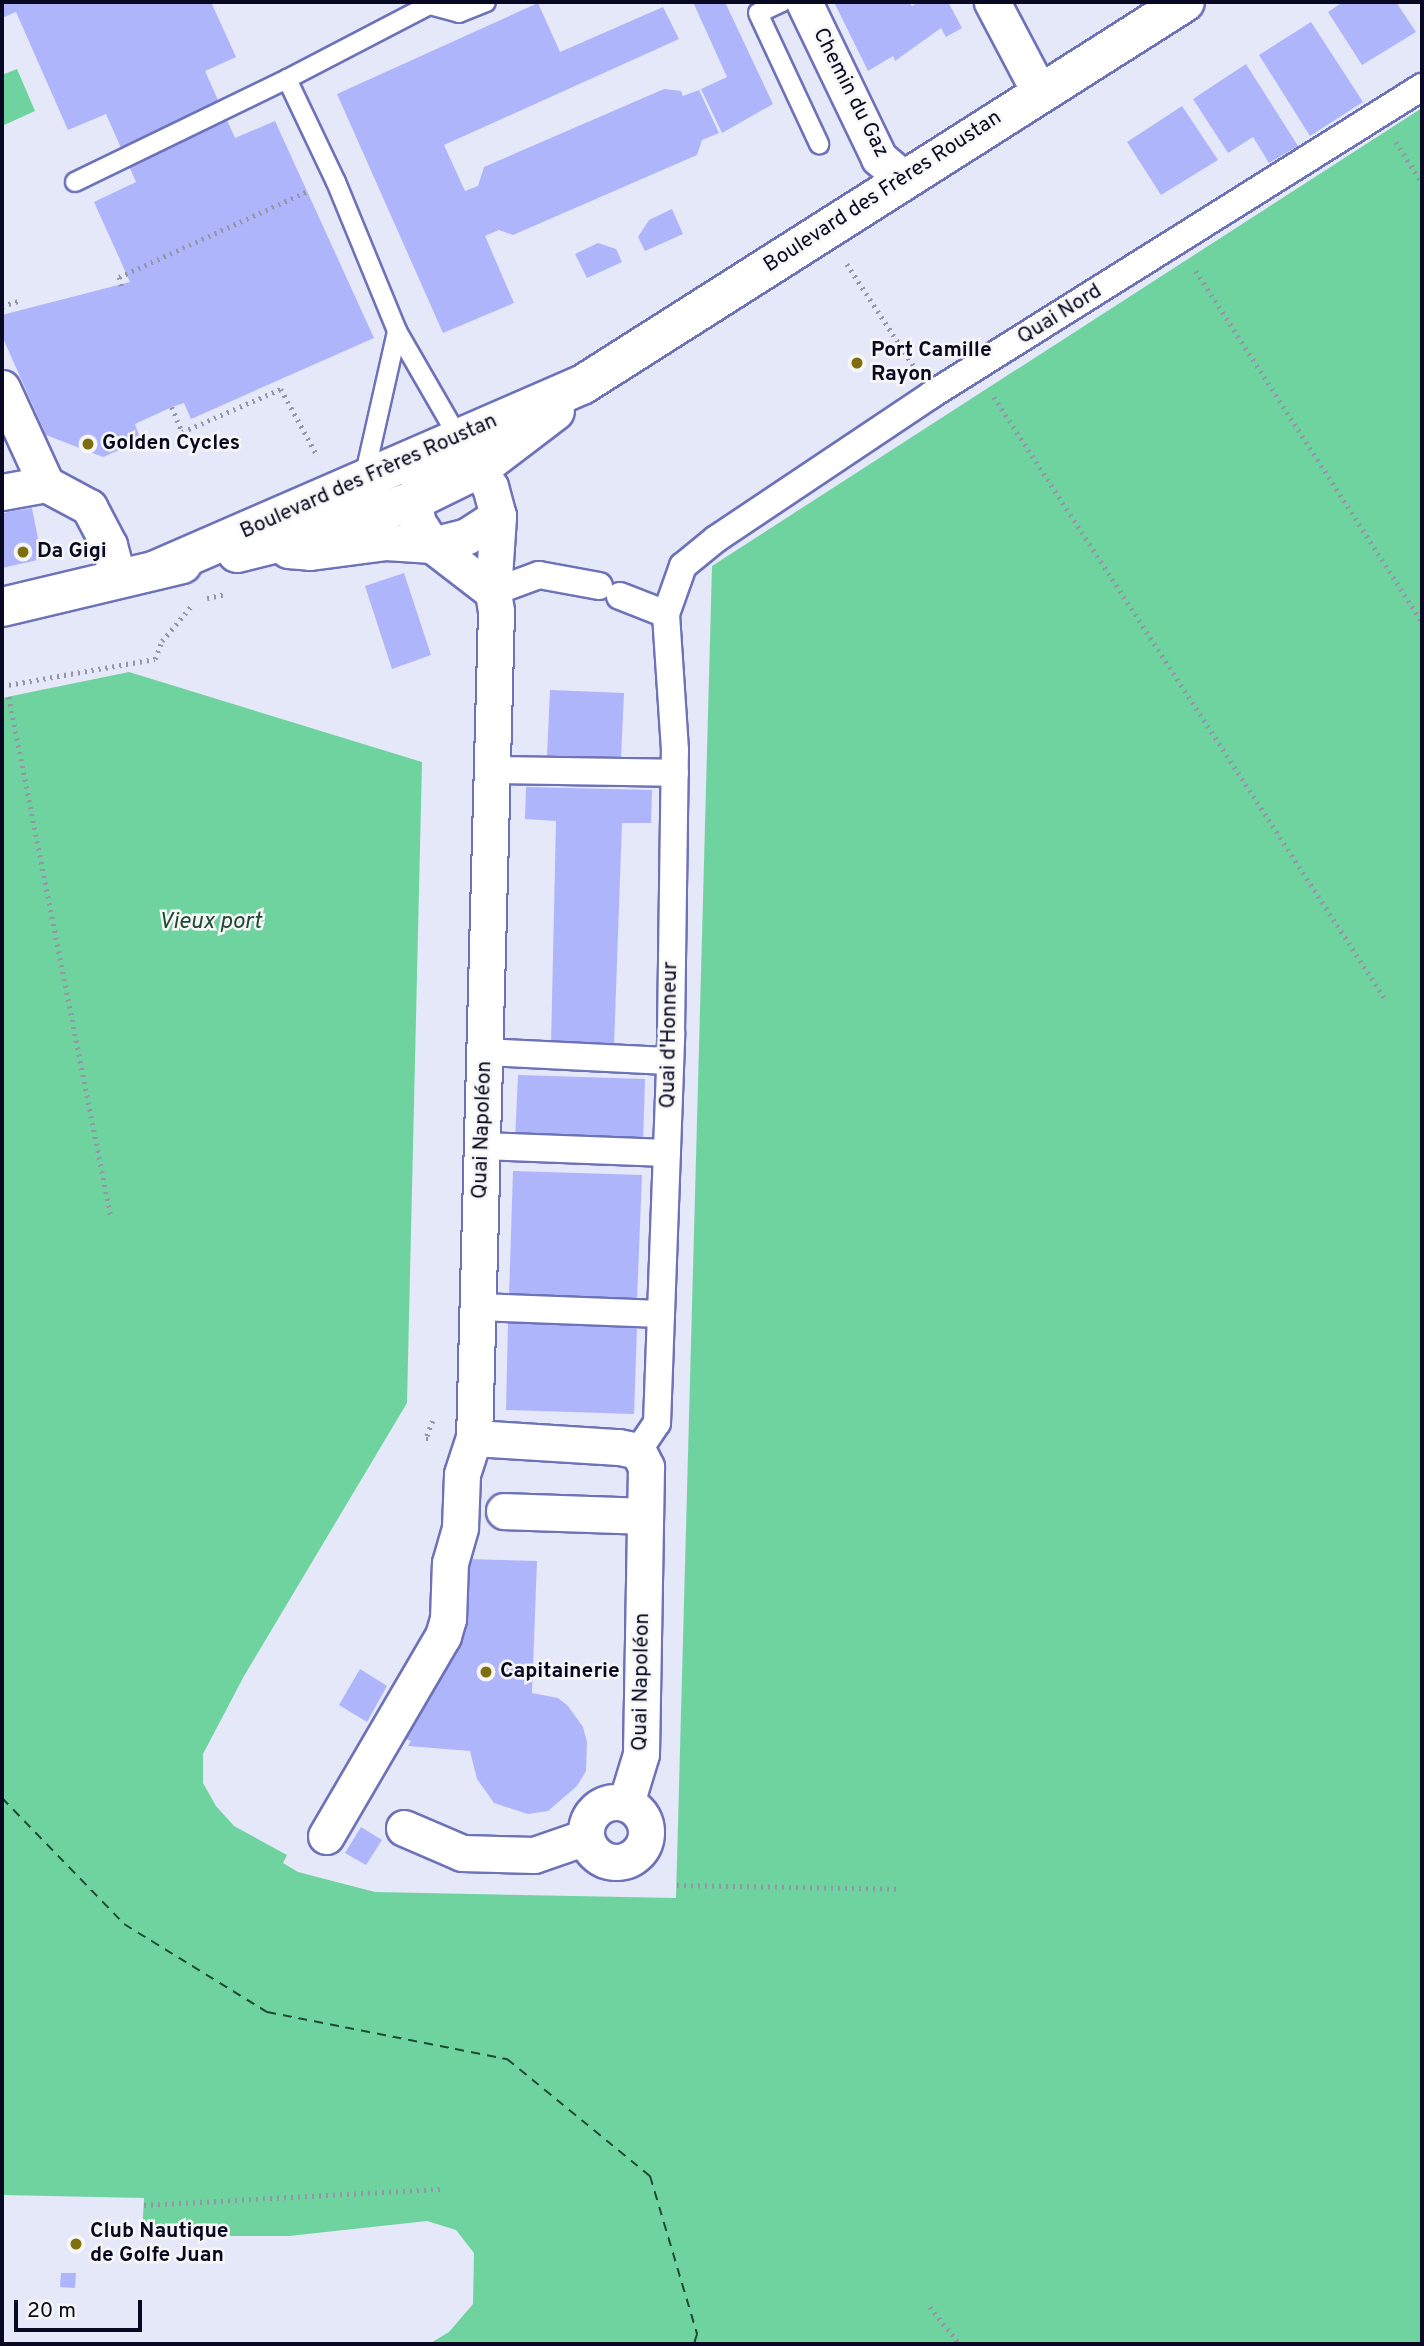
<!DOCTYPE html>
<meta charset="utf-8">
<style>
body{margin:0}
#map{position:relative;width:1424px;height:2346px;overflow:hidden;background:#e5e8f8;font-family:Overpass,sans-serif}
div>[style]{position:absolute}
.water>*{inset:0;background:#6ed39f}
.ferry>*{height:2px;margin-top:-1px;transform-origin:0;background:repeating-linear-gradient(90deg,#1e4933 0 9px,transparent 0 16px)}
.building>*{inset:0;background:#aeb5fa}
.path>*{height:4.5px;margin-top:-2.25px;transform-origin:0;background:repeating-linear-gradient(90deg,#9395a9 0 2px,transparent 0 7px)}
.roads{filter:drop-shadow(2px 0 #6d72b9) drop-shadow(-2px 0 #6d72b9) drop-shadow(0 2px #6d72b9) drop-shadow(0 -2px #6d72b9)}
.service>*{height:18px;margin:-9px;padding:0 9px;transform-origin:9px;border-radius:9px;background:#fff}
.pedestrian>*{height:26px;margin:-13px;padding:0 13px;transform-origin:13px;border-radius:13px;background:#fff}
.minor>*{height:35px;margin:-17.5px;padding:0 17.5px;transform-origin:17.5px;border-radius:17.5px;background:#fff}
.minor>.ring{margin:-17.5px;padding:0;box-sizing:content-box;background:none;border:35px solid #fff;border-radius:50%}
.secondary>*{height:38px;margin:-19px;padding:0 19px;transform-origin:19px;border-radius:19px;background:#fff}
.dots>*{width:19px;height:19px;translate:-50% -50%;box-sizing:border-box;border:4px solid #f6f6f6;border-radius:50%}
span{translate:-50% -50%;white-space:nowrap;text-align:center;line-height:1.15;-webkit-text-stroke:5px #f6f6f6;paint-order:stroke}
.street-label{font-size:21px;color:#080822}
.poi-label{font-size:21px;color:#080822;font-weight:700}
.left{translate:0 -50%;text-align:left}
.water-label{font-size:23px;color:#1e4933;font-style:italic}
.frame{position:absolute;inset:0;border:4px solid #080822;pointer-events:none}
.scale{position:absolute;left:14px;top:2300px;width:128px;height:32px;box-sizing:border-box;border:4px solid #080822;border-top:0;padding-left:9px;font-size:21px;line-height:24px;white-space:nowrap;color:#080822;-webkit-text-stroke:5px #f6f6f6;paint-order:stroke}
</style>
<div id="map">
<div class="water">
<div style="clip-path:polygon(17px 69px,35px 111px,2px 126px,2px 75px)"></div>
<div style="clip-path:polygon(1422px 108px,1422px 2344px,429px 2344px,449px 2332px,473px 2304px,474px 2253px,456px 2230px,427px 2221px,289px 2236px,142px 2236px,144px 2198px,2px 2195px,2px 698px,129px 672px,422px 762px,407px 1403px,244px 1676px,203px 1754px,203px 1783px,216px 1806px,234px 1826px,287px 1855px,283px 1863px,298px 1872px,375px 1892px,676px 1898px,712px 566px)"></div>
</div>
<div class="ferry">
<div style="left:2px;top:1798px;width:175px;rotate:45.9deg"></div>
<div style="left:124px;top:1924px;width:168px;rotate:31.6deg"></div>
<div style="left:267px;top:2012px;width:245px;rotate:11.1deg"></div>
<div style="left:507px;top:2059px;width:185px;rotate:39.3deg"></div>
<div style="left:650px;top:2176px;width:165px;rotate:73.4deg"></div>
<div style="left:697px;top:2334px;width:10px;rotate:107deg"></div>
</div>
<div class="building">
<div style="clip-path:polygon(2px 2px,211px 2px,236px 57px,205px 71px,235px 138px,275px 121px,374px 338px,191px 419px,184px 403px,172px 407px,135px 424px,141px 441px,103px 457px,46px 435px,2px 336px,2px 315px,130px 282px,94px 202px,136px 182px,106px 114px,68px 130px,16px 12px,2px 18px)"></div>
<div style="clip-path:polygon(693px 2px,725px 2px,773px 104px,722px 133px,701px 89px,727px 77px)"></div>
<div style="clip-path:polygon(834px 2px,909px 2px,912px 6px,919px 2px,948px 2px,962px 28px,946px 37px,941px 28px,895px 61px,893px 56px,868px 71px)"></div>
<div style="clip-path:polygon(1343px 2px,1396px 2px,1416px 32px,1362px 65px,1328px 12px)"></div>
<div style="clip-path:polygon(538px 3px,560px 52px,663px 7px,679px 39px,444px 145px,465px 191px,478px 186px,484px 167px,664px 89px,681px 91px,683px 96px,699px 90px,719px 133px,702px 140px,697px 155px,513px 235px,499px 230px,485px 236px,514px 303px,443px 333px,337px 94px)"></div>
<div style="clip-path:polygon(1311px 22px,1363px 102px,1310px 136px,1259px 55px)"></div>
<div style="clip-path:polygon(1246px 64px,1298px 146px,1269px 163px,1253px 137px,1228px 153px,1193px 99px)"></div>
<div style="clip-path:polygon(1182px 106px,1218px 160px,1161px 195px,1127px 142px)"></div>
<div style="clip-path:polygon(672px 209px,683px 234px,645px 251px,638px 237px,649px 220px)"></div>
<div style="clip-path:polygon(598px 243px,616px 249px,622px 262px,587px 278px,575px 254px)"></div>
<div style="clip-path:polygon(32px 508px,42px 559px,2px 568px,2px 513px)"></div>
<div style="clip-path:polygon(404px 573px,431px 655px,392px 669px,365px 586px)"></div>
<div style="clip-path:polygon(550px 690px,624px 693px,621px 758px,547px 756px)"></div>
<div style="clip-path:polygon(526px 787px,652px 790px,651px 823px,622px 823px,614px 1046px,551px 1045px,556px 821px,525px 819px)"></div>
<div style="clip-path:polygon(518px 1075px,645px 1079px,643px 1145px,515px 1140px)"></div>
<div style="clip-path:polygon(513px 1171px,642px 1175px,637px 1300px,509px 1296px)"></div>
<div style="clip-path:polygon(508px 1322px,637px 1327px,634px 1414px,506px 1410px)"></div>
<div style="clip-path:polygon(467px 1559px,537px 1561px,532px 1693px,558px 1698px,568px 1706px,583px 1727px,587px 1742px,586px 1771px,577px 1786px,548px 1811px,528px 1814px,494px 1803px,477px 1779px,470px 1751px,408px 1746px,411px 1741px,401px 1737px)"></div>
<div style="clip-path:polygon(360px 1669px,387px 1686px,367px 1722px,339px 1705px)"></div>
<div style="clip-path:polygon(361px 1827px,382px 1840px,366px 1865px,345px 1853px)"></div>
<div style="clip-path:polygon(61px 2273px,76px 2273px,75px 2288px,60px 2287px)"></div>
</div>
<div class="path">
<div style="left:1396px;top:142px;width:49px;rotate:57.6deg"></div>
<div style="left:847px;top:264px;width:121px;rotate:56.8deg"></div>
<div style="left:1196px;top:271px;width:417px;rotate:57.2deg"></div>
<div style="left:121px;top:286px;width:9px;rotate:-103deg"></div>
<div style="left:119px;top:277px;width:208px;rotate:-24.5deg"></div>
<div style="left:2px;top:306px;width:21px;rotate:-17deg"></div>
<div style="left:994px;top:397px;width:716px;rotate:56.98deg"></div>
<div style="left:172px;top:407px;width:27px;rotate:68deg"></div>
<div style="left:182px;top:432px;width:108px;rotate:-23.5deg"></div>
<div style="left:281px;top:389px;width:77px;rotate:61.4deg"></div>
<div style="left:207px;top:598px;width:19px;rotate:-12deg"></div>
<div style="left:2px;top:686px;width:155px;rotate:-10deg"></div>
<div style="left:155px;top:659px;width:19px;rotate:-69deg"></div>
<div style="left:162px;top:641px;width:48px;rotate:-50deg"></div>
<div style="left:9px;top:697px;width:530px;rotate:78.9deg"></div>
<div style="left:433px;top:1421px;width:19px;rotate:111deg"></div>
<div style="left:426px;top:1439px;width:7px"></div>
<div style="left:677px;top:1885px;width:219px;rotate:1deg"></div>
<div style="left:144px;top:2205px;width:300px;rotate:-3.1deg"></div>
<div style="left:930px;top:2307px;width:48px;rotate:51deg"></div>
</div>
<div class="roads">
<div class="service">
<div style="left:435px;top:2px;width:167px;rotate:152.5deg"></div>
<div style="left:287px;top:79px;width:114px;rotate:64.6deg"></div>
<div style="left:336px;top:182px;width:161px;rotate:67.7deg"></div>
<div style="left:397px;top:331px;width:120px;rotate:60deg"></div>
<div style="left:782px;top:2px;width:26px;rotate:155deg"></div>
<div style="left:758px;top:13px;width:145px;rotate:65deg"></div>
<div style="left:430px;top:5px;width:30px;rotate:15deg"></div>
<div style="left:459px;top:13px;width:29px;rotate:-22deg"></div>
<div style="left:75px;top:182px;width:236px;rotate:-25.9deg"></div>
<div style="left:364px;top:478px;width:151px;rotate:-77.3deg"></div>
</div>
<div class="pedestrian">
<div style="left:493px;top:592px;width:49px;rotate:-20.3deg"></div>
<div style="left:539px;top:575px;width:61px;rotate:10.4deg"></div>
<div style="left:620px;top:596px;width:49px;rotate:21.4deg"></div>
<div style="left:666px;top:614px;width:51px;rotate:-70.5deg"></div>
<div style="left:683px;top:566px;width:43px;rotate:-39.3deg"></div>
<div style="left:716px;top:539px;width:259px;rotate:-33.8deg"></div>
<div style="left:931px;top:395px;width:580px;rotate:-32.1deg"></div>
<div style="left:492px;top:770px;width:183px;rotate:0.9deg"></div>
<div style="left:485px;top:1052px;width:185px;rotate:2.8deg"></div>
<div style="left:482px;top:1146px;width:185px;rotate:2.2deg"></div>
<div style="left:478px;top:1307px;width:183px;rotate:2.2deg"></div>
<div style="left:638px;top:1451px;width:34px;rotate:-56deg"></div>
<div style="left:657px;top:1423px;width:391px;rotate:-87.9deg"></div>
<div style="left:671px;top:1032px;width:282px;rotate:-89.2deg"></div>
<div style="left:675px;top:750px;width:136px;rotate:-93.8deg"></div>
</div>
<div class="minor">
<div style="left:804px;top:2px;width:173px;rotate:64.3deg"></div>
<div style="left:879px;top:158px;width:33px;rotate:40deg"></div>
<div style="left:992px;top:2px;width:101px;rotate:62.2deg"></div>
<div style="left:2px;top:388px;width:106px;rotate:65.4deg"></div>
<div style="left:423px;top:473px;width:28px;rotate:107deg"></div>
<div style="left:415px;top:500px;width:21px;rotate:85deg"></div>
<div style="left:417px;top:521px;width:28px;rotate:58deg"></div>
<div style="left:432px;top:545px;width:77px;rotate:37.6deg"></div>
<div style="left:493px;top:592px;width:76px;rotate:-86.2deg"></div>
<div style="left:498px;top:516px;width:30px;rotate:-105deg"></div>
<div style="left:490px;top:487px;width:48px;rotate:-121.4deg"></div>
<div style="left:2px;top:492px;width:45px;rotate:-10.3deg"></div>
<div style="left:46px;top:484px;width:49px;rotate:28.1deg"></div>
<div style="left:89px;top:507px;width:43px;rotate:62.2deg"></div>
<div style="left:109px;top:545px;width:35px;rotate:75deg"></div>
<div style="left:288px;top:550px;width:22px;rotate:5deg"></div>
<div style="left:310px;top:552px;width:77px;rotate:-7.5deg"></div>
<div style="left:386px;top:542px;width:46px;rotate:3.7deg"></div>
<div style="left:432px;top:545px;width:36px;rotate:-14deg"></div>
<div style="left:467px;top:536px;width:37px;rotate:-33deg"></div>
<div style="left:493px;top:592px;width:19px;rotate:81deg"></div>
<div style="left:496px;top:611px;width:827px;rotate:91.52deg"></div>
<div style="left:474px;top:1438px;width:145px;rotate:3.6deg"></div>
<div style="left:619px;top:1447px;width:19px;rotate:12deg"></div>
<div style="left:638px;top:1451px;width:18px;rotate:63deg"></div>
<div style="left:646px;top:1467px;width:287px;rotate:91deg"></div>
<div style="left:641px;top:1754px;width:51px;rotate:107deg"></div>
<div style="left:504px;top:1511px;width:141px;rotate:2deg"></div>
<div class="ring" style="left:586px;top:1802px;width:25px;height:25px"></div>
<div style="left:404px;top:1828px;width:63px;rotate:23.3deg"></div>
<div style="left:462px;top:1853px;width:72px;rotate:1.6deg"></div>
<div style="left:534px;top:1855px;width:55px;rotate:-19.1deg"></div>
<div style="left:326px;top:1836px;width:232px;rotate:-59.7deg"></div>
<div style="left:443px;top:1636px;width:18px;rotate:-74deg"></div>
<div style="left:448px;top:1619px;width:56px;rotate:-88deg"></div>
<div style="left:450px;top:1563px;width:37px;rotate:-74deg"></div>
<div style="left:460px;top:1527px;width:53px;rotate:-87.8deg"></div>
<div style="left:462px;top:1474px;width:38px;rotate:-72deg"></div>
</div>
<div class="secondary">
<div style="left:237px;top:553px;width:92px;rotate:-13.9deg"></div>
<div style="left:326px;top:531px;width:94px;rotate:-19.2deg"></div>
<div style="left:415px;top:500px;width:72px;rotate:-26.2deg"></div>
<div style="left:480px;top:468px;width:94px;rotate:-37.2deg"></div>
<div style="left:156px;top:570px;width:464px;rotate:-23.5deg"></div>
<div style="left:582px;top:385px;width:714px;rotate:-32.42deg"></div>
<div style="left:2px;top:607px;width:185px;rotate:-13.4deg"></div>
</div>
</div>
<div class="dots">
<div style="left:857px;top:363px;background:#7e6f0c"></div>
<div style="left:88px;top:444px;background:#7e6f0c"></div>
<div style="left:23px;top:552px;background:#7e6f0c"></div>
<div style="left:486px;top:1672px;background:#7e6f0c"></div>
<div style="left:76px;top:2244px;background:#7e6f0c"></div>
</div>
<div class="street-label">
<span style="left:850px;top:93px;rotate:63deg">Chemin du Gaz</span>
<span style="left:883px;top:192px;rotate:-33deg">Boulevard des Frères Roustan</span>
<span style="left:1060px;top:315px;rotate:-32deg">Quai Nord</span>
<span style="left:369px;top:477px;rotate:-24deg">Boulevard des Frères Roustan</span>
<span style="left:670px;top:1035px;rotate:-89deg">Quai d'Honneur</span>
<span style="left:483px;top:1130px;rotate:-88deg">Quai Napoléon</span>
<span style="left:642px;top:1682px;rotate:-89deg">Quai Napoléon</span>
</div>
<div class="poi-label">
<span class="left" style="left:871px;top:363px">Port Camille<br>Rayon</span>
<span class="left" style="left:102px;top:444px">Golden Cycles</span>
<span class="left" style="left:37px;top:552px">Da Gigi</span>
<span class="left" style="left:500px;top:1672px">Capitainerie</span>
<span class="left" style="left:90px;top:2244px">Club Nautique<br>de Golfe Juan</span>
</div>
<div class="water-label">
<span style="left:210px;top:923px">Vieux port</span>
</div>
<div class="frame"></div>
<div class="scale">20 m</div>
</div>
